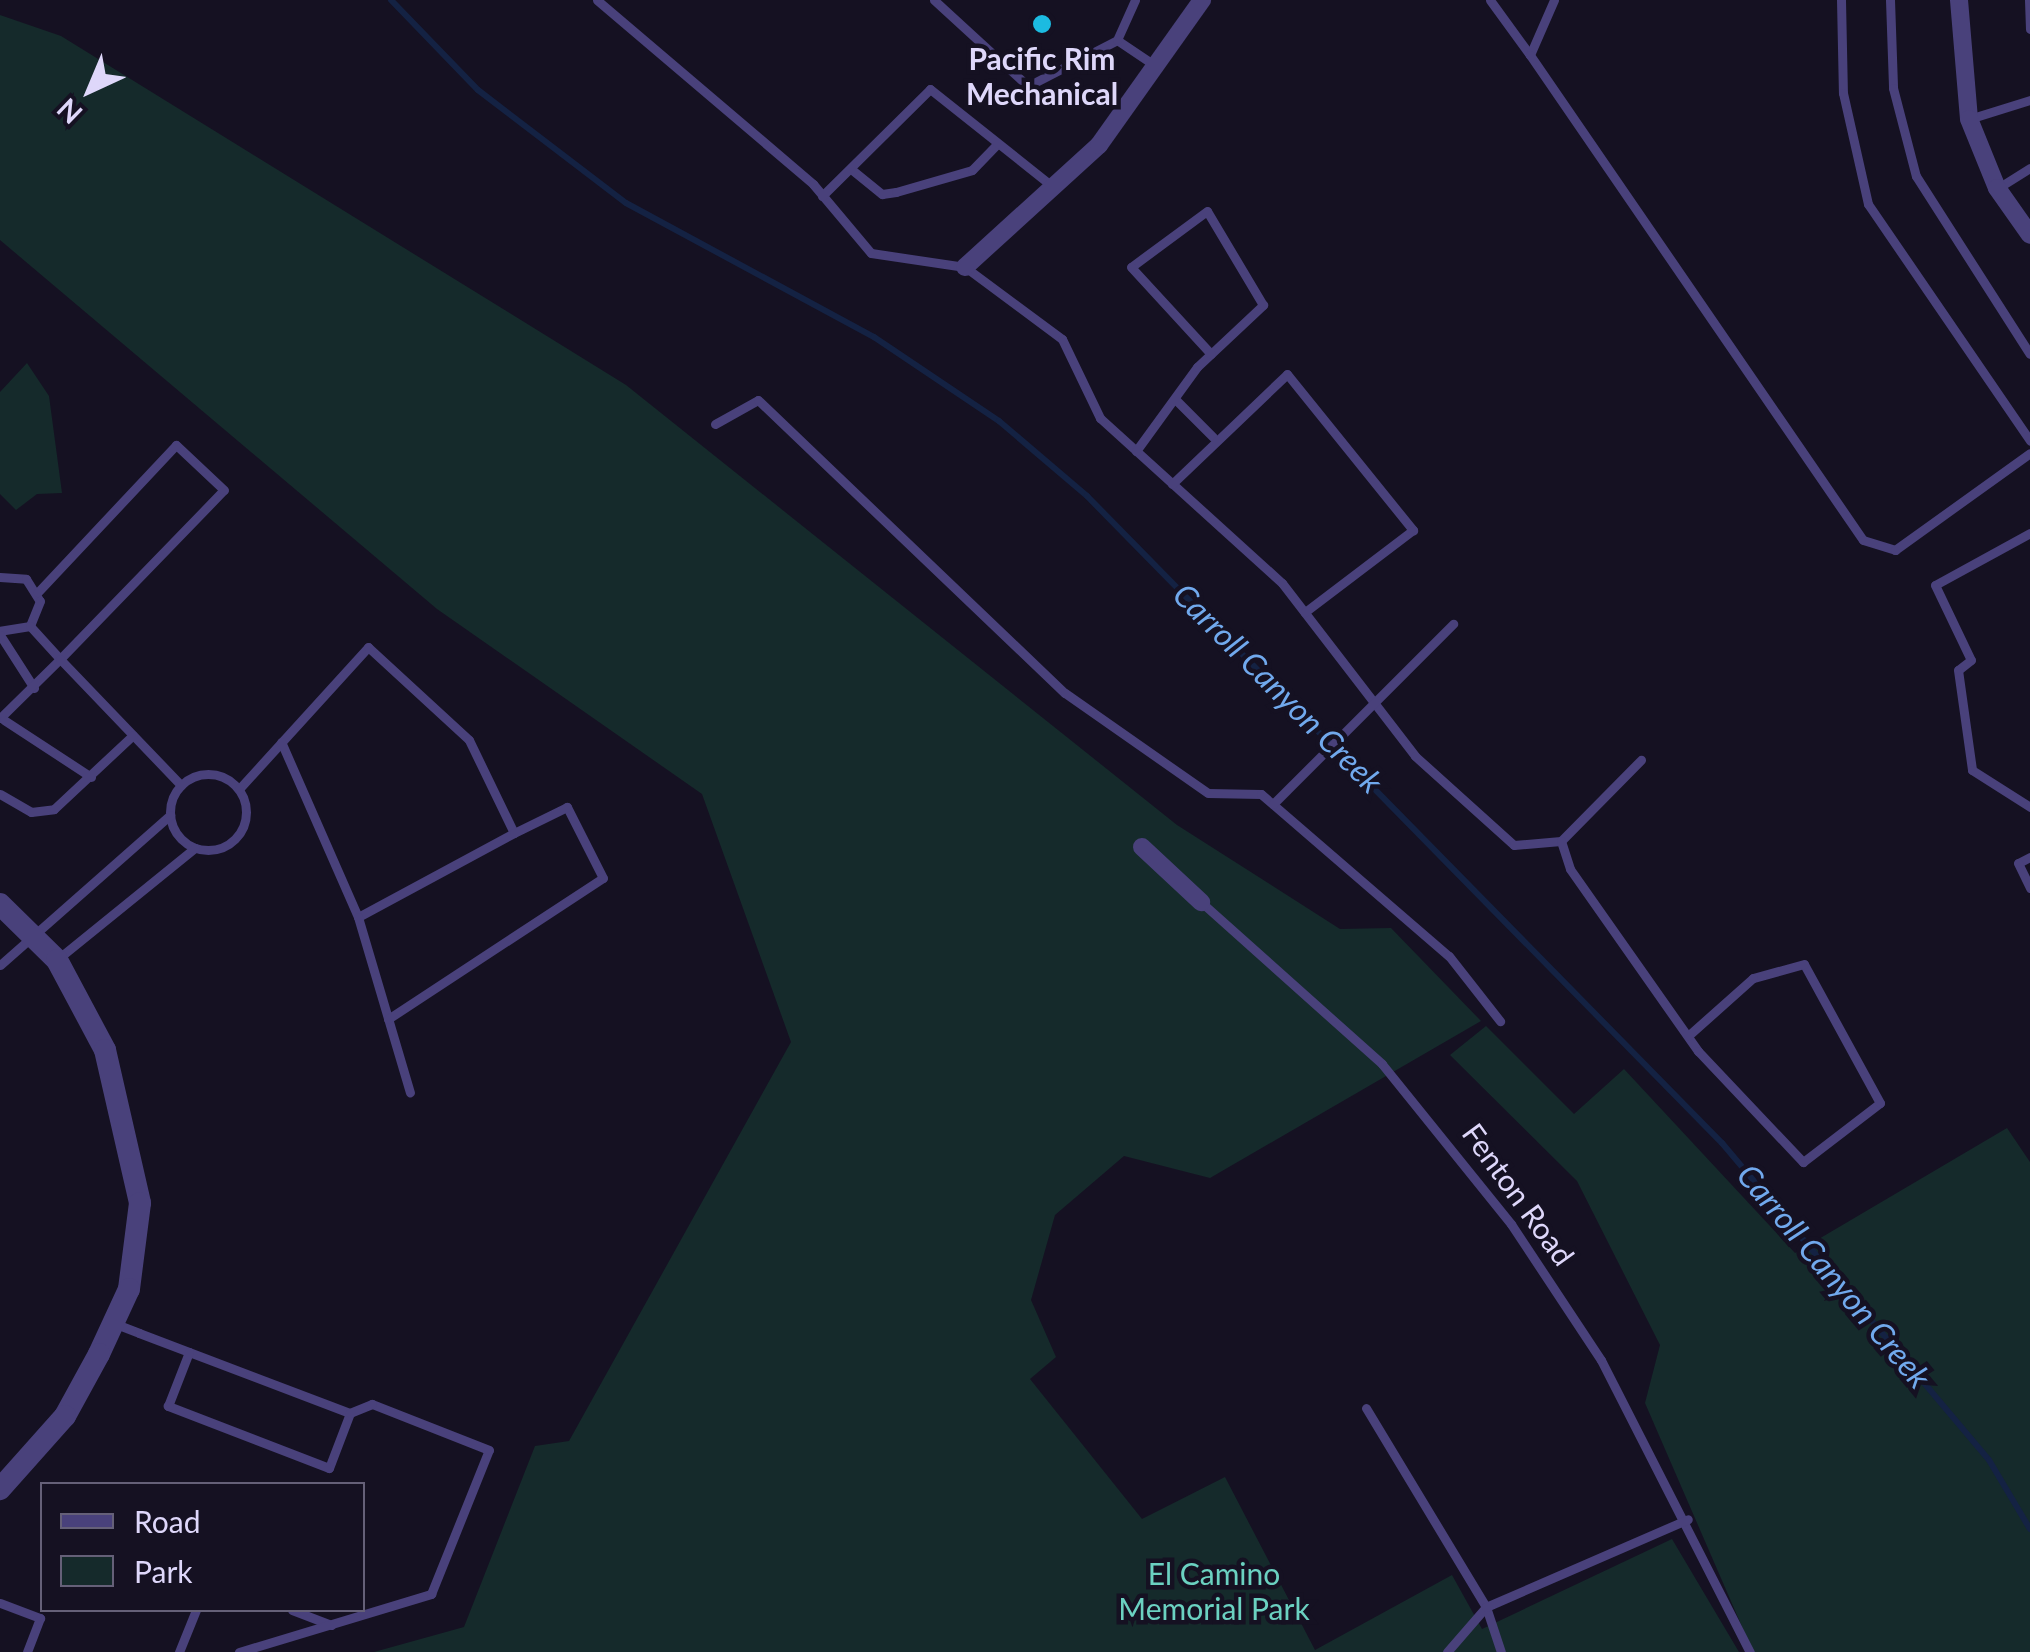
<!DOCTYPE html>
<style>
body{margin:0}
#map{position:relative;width:2030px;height:1652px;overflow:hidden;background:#151122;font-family:Lato,sans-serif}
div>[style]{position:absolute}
.green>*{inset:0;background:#152a2b}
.stream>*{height:6px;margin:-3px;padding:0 3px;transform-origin:3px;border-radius:3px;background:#142243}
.service>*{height:9px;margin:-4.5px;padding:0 4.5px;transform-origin:4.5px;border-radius:4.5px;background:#49417b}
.service>.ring{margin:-4.5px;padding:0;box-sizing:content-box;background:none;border:9px solid #49417b;border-radius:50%}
.minor>*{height:18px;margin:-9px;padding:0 9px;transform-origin:9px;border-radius:9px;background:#49417b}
.tertiary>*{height:22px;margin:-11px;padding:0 11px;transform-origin:11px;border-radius:11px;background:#49417b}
.dots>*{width:28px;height:28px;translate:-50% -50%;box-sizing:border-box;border:5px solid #151122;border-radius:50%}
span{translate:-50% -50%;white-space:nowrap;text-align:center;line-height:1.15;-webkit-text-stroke:9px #151122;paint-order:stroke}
.poi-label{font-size:30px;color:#ded7fa;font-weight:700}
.street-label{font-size:30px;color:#ded7fa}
.park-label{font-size:30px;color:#6bd1c1}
.water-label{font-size:32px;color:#71a9ed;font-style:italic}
.legend{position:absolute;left:40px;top:1482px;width:325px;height:130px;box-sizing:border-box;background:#151122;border:2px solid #656078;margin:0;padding:12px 18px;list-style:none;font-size:30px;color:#ded7fa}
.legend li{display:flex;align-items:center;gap:20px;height:50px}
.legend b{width:50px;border:2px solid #656078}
.north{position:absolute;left:40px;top:40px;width:100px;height:100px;-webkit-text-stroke:8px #151122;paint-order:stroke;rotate:224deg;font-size:28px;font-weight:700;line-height:40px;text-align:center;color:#ded7fa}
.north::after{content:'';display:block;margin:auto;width:35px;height:45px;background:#ded7fa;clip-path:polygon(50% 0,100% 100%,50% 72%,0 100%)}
</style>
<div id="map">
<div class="green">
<div style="clip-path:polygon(0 15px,61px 36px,626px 385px,1177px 825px,1340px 929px,1391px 928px,1481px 1021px,1210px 1178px,1124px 1156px,1055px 1215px,1031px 1300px,1056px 1357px,1030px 1379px,1142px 1519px,1225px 1477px,1315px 1650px,1452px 1575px,1482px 1629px,1672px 1539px,1739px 1652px,374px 1652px,464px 1627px,535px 1446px,569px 1441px,791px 1042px,702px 794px,437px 609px,0 240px)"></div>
<div style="clip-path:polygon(27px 363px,49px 396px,62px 493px,37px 494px,16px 510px,0 494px,0 392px)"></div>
<div style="clip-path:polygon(1486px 1026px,1574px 1114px,1624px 1069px,1795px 1253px,2007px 1128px,2030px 1162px,2030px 1652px,1753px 1652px,1645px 1403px,1660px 1345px,1577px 1181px,1450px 1055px)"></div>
</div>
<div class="stream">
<div style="left:391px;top:0;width:125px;rotate:46deg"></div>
<div style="left:478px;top:90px;width:186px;rotate:37.4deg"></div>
<div style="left:626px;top:203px;width:282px;rotate:28.4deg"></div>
<div style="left:874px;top:337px;width:151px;rotate:33.9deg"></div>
<div style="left:999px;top:421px;width:116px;rotate:40.4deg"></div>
<div style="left:1087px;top:496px;width:907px;rotate:45.54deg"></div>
<div style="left:1722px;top:1143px;width:414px;rotate:49.9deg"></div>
<div style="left:1989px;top:1460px;width:80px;rotate:59.3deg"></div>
</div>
<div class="service">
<div style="left:597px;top:0;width:284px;rotate:40.4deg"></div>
<div style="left:813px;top:184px;width:90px;rotate:50deg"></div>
<div style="left:871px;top:253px;width:95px;rotate:8.5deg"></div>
<div style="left:965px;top:267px;width:121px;rotate:36.6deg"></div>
<div style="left:1062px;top:339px;width:88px;rotate:64.3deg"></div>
<div style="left:1100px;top:418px;width:246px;rotate:42.2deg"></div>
<div style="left:1282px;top:583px;width:218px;rotate:52.4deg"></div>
<div style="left:1415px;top:756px;width:133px;rotate:42deg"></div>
<div style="left:1514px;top:845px;width:47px;rotate:-4.9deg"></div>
<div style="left:1561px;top:841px;width:114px;rotate:-45.4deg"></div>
<div style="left:934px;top:0;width:127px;rotate:42.5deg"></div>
<div style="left:1028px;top:86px;width:100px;rotate:-27.3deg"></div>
<div style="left:1117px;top:40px;width:48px;rotate:34deg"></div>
<div style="left:1490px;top:0;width:68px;rotate:54deg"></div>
<div style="left:1554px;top:0;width:60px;rotate:113.6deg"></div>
<div style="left:1530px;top:55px;width:588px;rotate:55.53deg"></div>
<div style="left:1863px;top:540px;width:34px;rotate:17deg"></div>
<div style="left:1895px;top:550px;width:166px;rotate:-35.7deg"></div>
<div style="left:1841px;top:0;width:93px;rotate:88.8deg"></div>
<div style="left:1843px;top:93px;width:114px;rotate:77.3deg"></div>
<div style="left:1868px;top:204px;width:287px;rotate:55.6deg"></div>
<div style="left:1890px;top:0;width:88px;rotate:88deg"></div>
<div style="left:1893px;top:88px;width:91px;rotate:75.4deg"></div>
<div style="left:1916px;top:176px;width:211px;rotate:57.4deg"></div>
<div style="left:2029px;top:0;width:29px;rotate:88deg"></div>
<div style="left:1117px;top:40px;width:44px;rotate:-65.8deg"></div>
<div style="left:1969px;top:119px;width:64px;rotate:-17.3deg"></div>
<div style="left:851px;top:169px;width:40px;rotate:39deg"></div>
<div style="left:882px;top:194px;width:14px;rotate:-8deg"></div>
<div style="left:896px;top:192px;width:79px;rotate:-16.1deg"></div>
<div style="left:972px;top:170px;width:35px;rotate:-46deg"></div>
<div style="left:1998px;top:188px;width:38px;rotate:-32deg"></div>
<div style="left:822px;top:196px;width:152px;rotate:-44.7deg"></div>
<div style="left:930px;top:89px;width:157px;rotate:38.5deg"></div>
<div style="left:1177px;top:401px;width:51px;rotate:45deg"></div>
<div style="left:715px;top:424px;width:49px;rotate:-29.2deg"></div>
<div style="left:758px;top:400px;width:424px;rotate:43.7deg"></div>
<div style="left:1065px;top:693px;width:174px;rotate:35deg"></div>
<div style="left:1208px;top:793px;width:53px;rotate:1.1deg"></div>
<div style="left:1261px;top:794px;width:248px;rotate:40.8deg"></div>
<div style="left:1449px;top:956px;width:83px;rotate:51.9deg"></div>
<div style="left:1136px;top:451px;width:104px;rotate:-54deg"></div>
<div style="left:1197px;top:367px;width:91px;rotate:-43.2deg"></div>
<div style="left:1263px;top:305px;width:109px;rotate:-120.8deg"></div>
<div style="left:1207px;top:211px;width:94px;rotate:143.6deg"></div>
<div style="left:1131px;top:267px;width:118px;rotate:47.4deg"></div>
<div style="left:1172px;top:484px;width:159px;rotate:-43.7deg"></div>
<div style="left:1287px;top:374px;width:201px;rotate:51.1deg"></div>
<div style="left:1413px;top:530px;width:136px;rotate:142.8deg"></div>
<div style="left:2030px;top:533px;width:108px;rotate:151.3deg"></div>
<div style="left:1935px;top:585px;width:83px;rotate:64.4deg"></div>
<div style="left:1971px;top:660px;width:16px;rotate:142deg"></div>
<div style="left:1958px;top:670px;width:101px;rotate:82deg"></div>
<div style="left:1972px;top:770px;width:69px;rotate:32.5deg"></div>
<div style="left:0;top:577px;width:26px;rotate:4deg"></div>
<div style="left:26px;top:579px;width:26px;rotate:58deg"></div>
<div style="left:40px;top:601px;width:27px;rotate:112deg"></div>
<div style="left:30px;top:626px;width:30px;rotate:171deg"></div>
<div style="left:30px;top:626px;width:45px;rotate:47.7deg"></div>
<div style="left:60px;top:659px;width:235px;rotate:-45.9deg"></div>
<div style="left:224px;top:490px;width:66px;rotate:-136.8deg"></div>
<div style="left:176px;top:445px;width:202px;rotate:133.2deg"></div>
<div style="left:0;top:635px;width:63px;rotate:57.3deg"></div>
<div style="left:0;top:718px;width:84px;rotate:-44.5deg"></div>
<div style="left:60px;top:659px;width:175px;rotate:46.2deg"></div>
<div style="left:4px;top:720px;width:104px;rotate:33.2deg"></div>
<div class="ring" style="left:170px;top:774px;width:67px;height:67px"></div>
<div style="left:239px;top:789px;width:192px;rotate:-47.7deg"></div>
<div style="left:368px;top:647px;width:137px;rotate:42.6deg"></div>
<div style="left:469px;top:740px;width:103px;rotate:64.2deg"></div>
<div style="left:514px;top:833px;width:177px;rotate:151.7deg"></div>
<div style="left:358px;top:917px;width:191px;rotate:-113.7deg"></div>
<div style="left:0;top:794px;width:36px;rotate:30deg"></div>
<div style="left:31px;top:812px;width:23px;rotate:-7deg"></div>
<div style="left:54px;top:809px;width:108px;rotate:-43.1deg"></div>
<div style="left:1273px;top:804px;width:255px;rotate:-45deg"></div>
<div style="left:1561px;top:841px;width:29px;rotate:72deg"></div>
<div style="left:1570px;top:869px;width:223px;rotate:54.9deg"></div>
<div style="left:1698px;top:1051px;width:153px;rotate:46.6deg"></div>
<div style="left:1803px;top:1162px;width:97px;rotate:-37.5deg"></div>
<div style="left:1880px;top:1103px;width:158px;rotate:-118.7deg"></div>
<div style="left:1804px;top:964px;width:53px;rotate:164.6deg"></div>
<div style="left:1753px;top:978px;width:87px;rotate:138.3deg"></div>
<div style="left:2030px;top:857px;width:13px;rotate:153deg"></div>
<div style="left:2018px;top:863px;width:28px;rotate:64deg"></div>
<div style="left:1201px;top:902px;width:243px;rotate:41.8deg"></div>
<div style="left:1382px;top:1064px;width:206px;rotate:51.1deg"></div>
<div style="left:1511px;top:1224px;width:163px;rotate:56.5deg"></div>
<div style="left:1601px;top:1360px;width:328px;rotate:63deg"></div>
<div style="left:358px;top:917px;width:183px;rotate:73.5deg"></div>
<div style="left:59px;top:958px;width:175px;rotate:-39deg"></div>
<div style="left:0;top:965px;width:227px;rotate:-41.4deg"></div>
<div style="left:388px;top:1019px;width:257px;rotate:-33.3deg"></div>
<div style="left:603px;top:878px;width:80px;rotate:-116.9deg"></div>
<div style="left:567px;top:807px;width:59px;rotate:153.9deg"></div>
<div style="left:116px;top:1324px;width:25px;rotate:21deg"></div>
<div style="left:139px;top:1333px;width:226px;rotate:20.8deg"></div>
<div style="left:350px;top:1413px;width:59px;rotate:110.9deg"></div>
<div style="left:329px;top:1468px;width:173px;rotate:-158.9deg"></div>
<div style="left:168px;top:1406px;width:58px;rotate:-68.7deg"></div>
<div style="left:1366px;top:1408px;width:232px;rotate:58.9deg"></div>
<div style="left:1486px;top:1607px;width:47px;rotate:71.6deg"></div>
<div style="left:0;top:1603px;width:43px;rotate:20.6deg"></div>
<div style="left:40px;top:1618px;width:36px;rotate:111deg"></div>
<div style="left:292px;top:1610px;width:42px;rotate:21deg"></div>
<div style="left:179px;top:1652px;width:45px;rotate:-68deg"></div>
<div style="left:239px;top:1652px;width:201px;rotate:-16.8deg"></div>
<div style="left:431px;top:1594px;width:155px;rotate:-68.1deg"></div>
<div style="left:489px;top:1450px;width:126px;rotate:-158.5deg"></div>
<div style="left:372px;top:1404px;width:24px;rotate:158deg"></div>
<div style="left:1447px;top:1652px;width:60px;rotate:-49.1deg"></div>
<div style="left:1486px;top:1607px;width:220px;rotate:-23.5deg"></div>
</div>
<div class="minor">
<div style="left:1959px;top:0;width:119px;rotate:85.2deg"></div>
<div style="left:1969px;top:119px;width:74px;rotate:67.9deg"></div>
<div style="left:1997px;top:188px;width:57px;rotate:54.9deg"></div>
<div style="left:965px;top:267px;width:181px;rotate:-42.3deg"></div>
<div style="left:1099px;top:145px;width:178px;rotate:-54.6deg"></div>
<div style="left:1142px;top:847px;width:81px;rotate:43deg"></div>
</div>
<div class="tertiary">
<div style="left:0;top:904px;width:80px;rotate:44.5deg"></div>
<div style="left:57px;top:960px;width:102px;rotate:61.9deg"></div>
<div style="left:105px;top:1050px;width:157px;rotate:77.1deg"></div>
<div style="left:140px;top:1203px;width:87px;rotate:97.3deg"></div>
<div style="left:129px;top:1289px;width:72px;rotate:114.8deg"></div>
<div style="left:99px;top:1354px;width:71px;rotate:118.7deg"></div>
<div style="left:65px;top:1416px;width:98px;rotate:131.7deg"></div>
</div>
<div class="dots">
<div style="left:1042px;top:24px;background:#1cbbe1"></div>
</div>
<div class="poi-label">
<span style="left:1042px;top:75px">Pacific Rim<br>Mechanical</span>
</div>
<div class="street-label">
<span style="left:1519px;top:1194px;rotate:54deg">Fenton Road</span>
</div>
<div class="park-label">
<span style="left:1214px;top:1590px">El Camino<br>Memorial Park</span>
</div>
<div class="water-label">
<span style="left:1278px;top:688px;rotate:45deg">Carroll Canyon Creek</span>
<span style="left:1834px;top:1276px;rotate:50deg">Carroll Canyon Creek</span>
</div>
<ul class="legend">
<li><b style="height:12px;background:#49417b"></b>Road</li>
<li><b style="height:28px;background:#152a2b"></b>Park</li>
</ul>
<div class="north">N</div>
</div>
